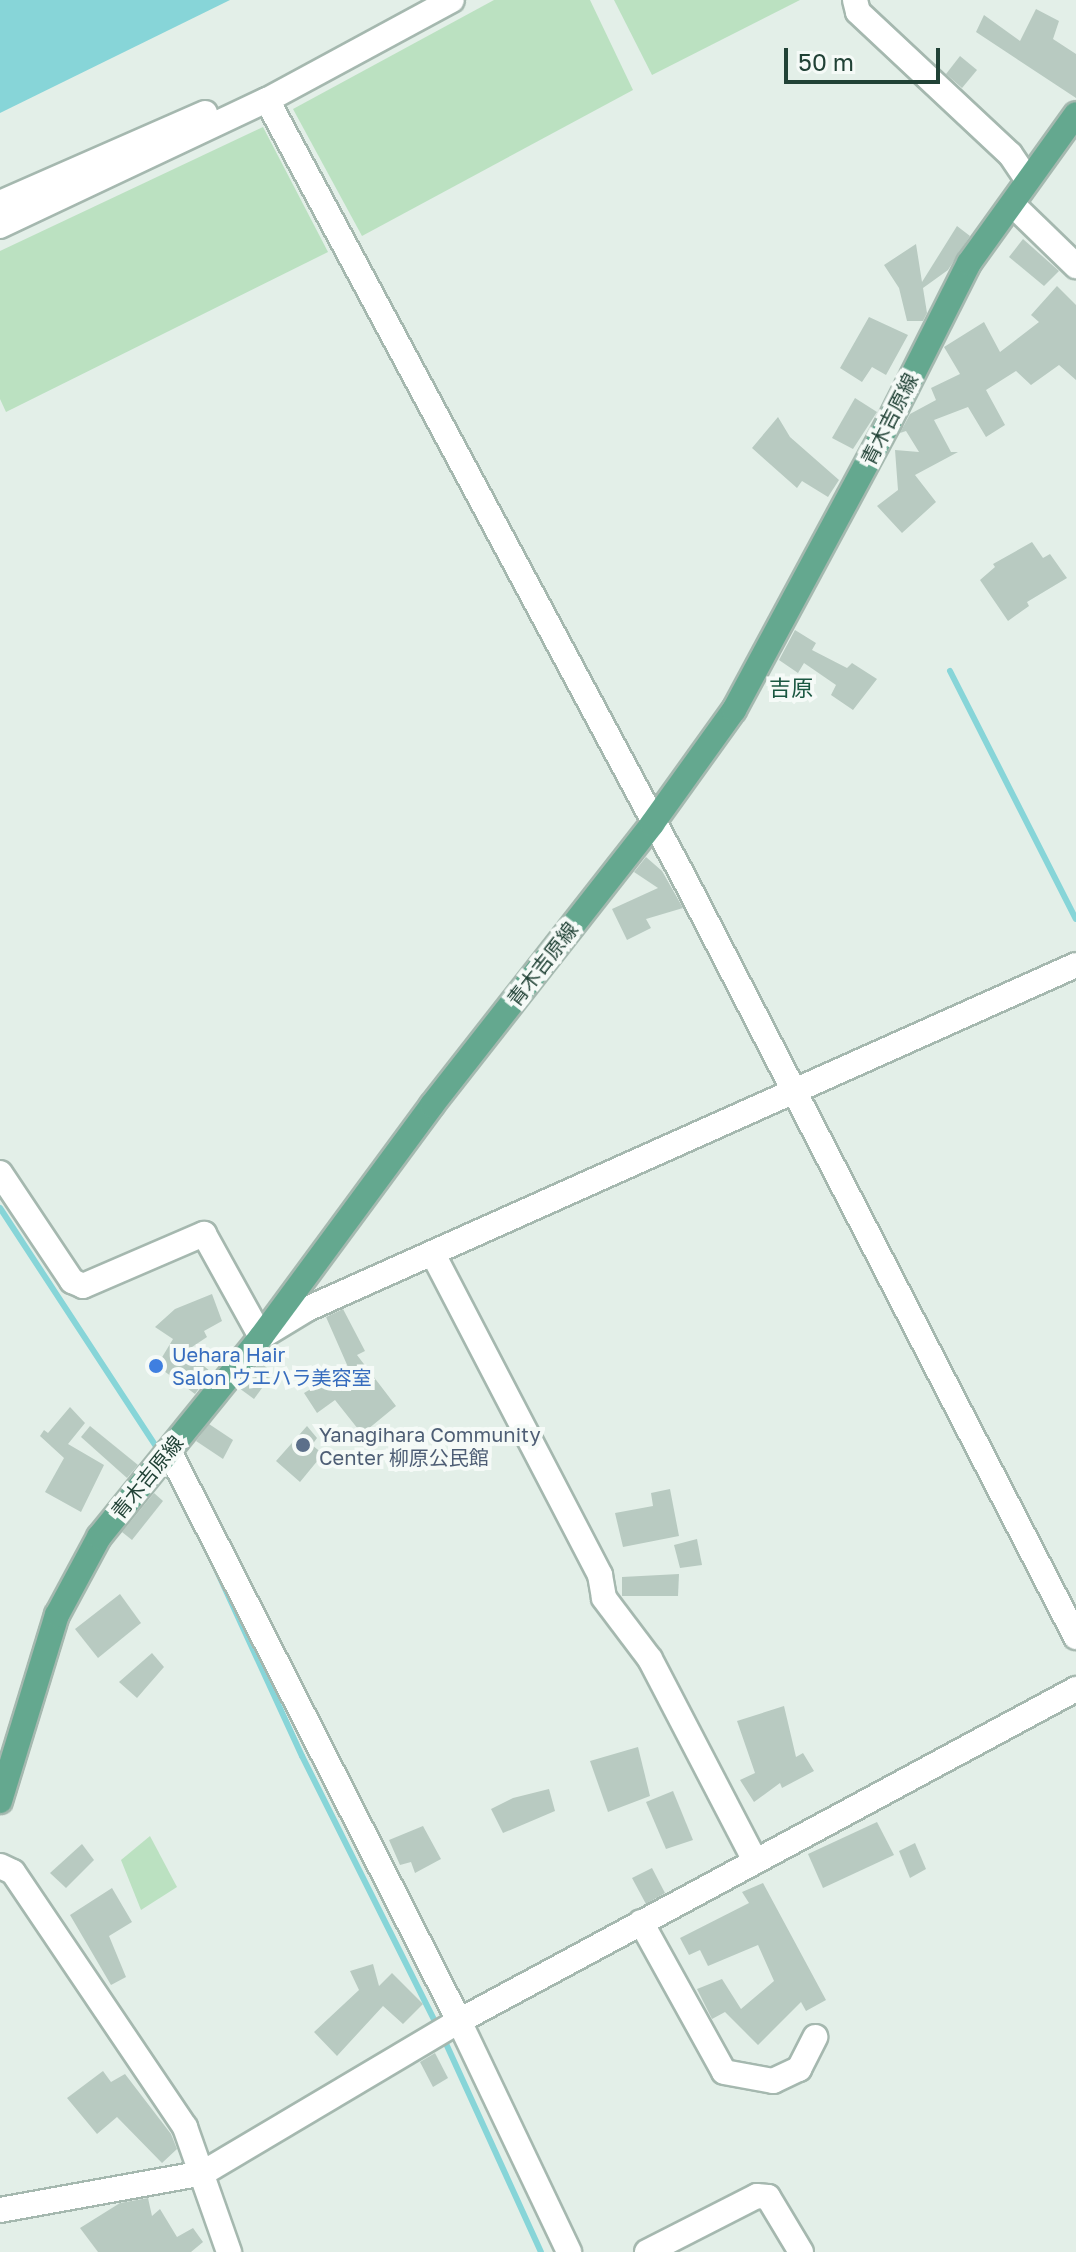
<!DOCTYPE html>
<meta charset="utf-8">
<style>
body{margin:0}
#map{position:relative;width:1076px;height:2252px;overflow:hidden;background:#e3efe8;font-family:"Golos Text","Noto Sans JP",sans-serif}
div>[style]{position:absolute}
.green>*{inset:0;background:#bbe1c1}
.water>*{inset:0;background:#87d5d8}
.stream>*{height:6px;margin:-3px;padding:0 3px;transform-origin:3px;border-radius:3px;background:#87d5d8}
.building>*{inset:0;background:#b8cac1}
.roads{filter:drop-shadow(2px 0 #a5b8af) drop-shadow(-2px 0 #a5b8af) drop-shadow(0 2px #a5b8af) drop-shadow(0 -2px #a5b8af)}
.minor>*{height:24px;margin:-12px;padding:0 12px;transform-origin:12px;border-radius:12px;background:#fff}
.major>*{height:24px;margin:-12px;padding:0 12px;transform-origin:12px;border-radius:12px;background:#64a88f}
.dots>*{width:22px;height:22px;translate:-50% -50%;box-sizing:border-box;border:4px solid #f5faf7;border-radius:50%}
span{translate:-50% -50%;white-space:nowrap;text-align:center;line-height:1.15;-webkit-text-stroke:8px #f5faf7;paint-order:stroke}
.street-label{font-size:20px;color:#214236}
.shop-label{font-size:20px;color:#366cbe}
.left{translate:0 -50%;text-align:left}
.service-label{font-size:20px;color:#4e5e75}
.neighbourhood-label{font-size:22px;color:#1a5741}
.scale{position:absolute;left:784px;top:48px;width:156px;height:36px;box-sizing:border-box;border:4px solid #214236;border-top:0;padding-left:10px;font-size:24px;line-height:28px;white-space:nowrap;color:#214236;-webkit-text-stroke:6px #f5faf7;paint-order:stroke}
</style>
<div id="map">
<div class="green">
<div style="clip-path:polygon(494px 0,590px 0,633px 90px,362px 236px,293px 109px)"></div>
<div style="clip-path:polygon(614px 0,800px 0,652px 75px)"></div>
<div style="clip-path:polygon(263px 127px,328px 252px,6px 412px,0 399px,0 251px)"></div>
<div style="clip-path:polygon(150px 1836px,177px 1887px,141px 1910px,121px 1860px)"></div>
</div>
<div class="water">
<div style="clip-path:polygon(0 0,230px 0,0 113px)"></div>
</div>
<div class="stream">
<div style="left:950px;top:671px;width:278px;rotate:63.1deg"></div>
<div style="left:0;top:1208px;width:290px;rotate:56.8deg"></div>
<div style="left:216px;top:1569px;width:206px;rotate:65.3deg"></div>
<div style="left:302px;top:1756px;width:303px;rotate:63.4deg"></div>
<div style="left:443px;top:2037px;width:236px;rotate:65.5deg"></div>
</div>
<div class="building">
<div style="clip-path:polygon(1036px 9px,1059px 21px,1053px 39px,1076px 54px,1076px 98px,976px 32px,984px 15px,1020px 41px)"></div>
<div style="clip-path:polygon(960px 56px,977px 70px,962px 88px,946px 74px)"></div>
<div style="clip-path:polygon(957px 226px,970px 236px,948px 270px,923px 288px,927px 313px,923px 321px,907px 321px,899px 288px,884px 265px,916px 244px,922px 282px)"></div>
<div style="clip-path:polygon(1023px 239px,1059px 271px,1044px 286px,1009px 257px)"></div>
<div style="clip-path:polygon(1057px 286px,1076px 305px,1076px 380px,1059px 365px,1031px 385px,1016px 371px,986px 390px,1005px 425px,986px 437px,968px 407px,934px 420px,951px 452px,958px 452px,915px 475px,936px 502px,902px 533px,877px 506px,898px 490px,895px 450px,919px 452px,906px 431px,900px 433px,910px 414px,936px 400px,931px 388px,960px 374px,944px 347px,984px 322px,1000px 352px,1039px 322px,1031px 315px)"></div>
<div style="clip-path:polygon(869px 317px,908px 335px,886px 375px,872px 367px,862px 382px,840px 368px)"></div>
<div style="clip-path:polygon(855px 398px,877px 412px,853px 449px,832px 438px)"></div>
<div style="clip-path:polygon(778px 417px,790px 437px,839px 480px,828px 497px,802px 481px,797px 488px,752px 448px)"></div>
<div style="clip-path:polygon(1032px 542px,1043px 558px,1050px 554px,1067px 578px,1027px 602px,1029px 606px,1008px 621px,980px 580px,995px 567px,993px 564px)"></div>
<div style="clip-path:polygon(795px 630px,816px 643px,812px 650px,847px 668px,852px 663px,877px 679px,853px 710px,831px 695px,836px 685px,804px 663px,798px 673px,779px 660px)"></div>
<div style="clip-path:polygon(646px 857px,662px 871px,683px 908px,646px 919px,651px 928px,627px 940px,612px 909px,658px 888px,634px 872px)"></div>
<div style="clip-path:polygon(212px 1294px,222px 1321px,204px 1331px,207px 1337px,186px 1351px,211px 1372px,195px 1394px,160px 1368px,152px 1374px,173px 1339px,155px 1327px,175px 1309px)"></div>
<div style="clip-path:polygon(343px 1309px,365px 1351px,357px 1355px,396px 1406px,362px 1434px,335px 1400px,317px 1413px,304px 1393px,348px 1367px,326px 1317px)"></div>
<div style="clip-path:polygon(260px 1362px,273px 1373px,254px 1399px,239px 1388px)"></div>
<div style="clip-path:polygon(70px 1407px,85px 1423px,68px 1444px,104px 1465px,81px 1512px,45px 1492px,64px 1458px,40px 1436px,44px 1430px,48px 1433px)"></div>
<div style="clip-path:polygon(209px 1424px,233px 1440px,223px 1459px,196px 1441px)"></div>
<div style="clip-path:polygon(90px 1426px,138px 1465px,127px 1478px,81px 1437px)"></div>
<div style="clip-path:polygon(307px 1426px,317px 1438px,312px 1445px,323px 1454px,300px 1482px,276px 1461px)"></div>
<div style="clip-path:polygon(670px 1489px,679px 1536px,623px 1547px,615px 1513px,653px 1506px,651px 1493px)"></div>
<div style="clip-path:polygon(154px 1493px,163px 1501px,132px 1540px,122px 1532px)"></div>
<div style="clip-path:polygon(697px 1539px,702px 1565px,680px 1568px,674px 1545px)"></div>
<div style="clip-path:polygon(679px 1574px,678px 1596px,622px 1596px,622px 1577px)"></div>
<div style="clip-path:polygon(120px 1594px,141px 1623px,98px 1658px,75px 1629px)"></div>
<div style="clip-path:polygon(152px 1653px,164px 1667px,137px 1698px,119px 1682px)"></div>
<div style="clip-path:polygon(784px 1706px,796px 1757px,803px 1753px,814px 1771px,782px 1788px,780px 1783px,754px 1802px,740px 1780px,755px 1773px,737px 1721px)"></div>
<div style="clip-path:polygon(638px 1747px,650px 1796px,608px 1812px,590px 1761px)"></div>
<div style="clip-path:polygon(549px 1789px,555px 1811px,503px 1833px,491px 1809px,513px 1798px)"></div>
<div style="clip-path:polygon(673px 1791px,693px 1840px,666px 1849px,646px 1802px)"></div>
<div style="clip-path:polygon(877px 1822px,894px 1855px,823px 1888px,808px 1854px)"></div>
<div style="clip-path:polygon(423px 1826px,441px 1859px,415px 1873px,411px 1862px,400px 1865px,389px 1840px)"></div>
<div style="clip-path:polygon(915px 1843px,926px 1869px,910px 1878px,899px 1851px)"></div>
<div style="clip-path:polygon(82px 1844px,94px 1860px,66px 1888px,50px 1873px)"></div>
<div style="clip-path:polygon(652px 1868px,665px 1893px,646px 1904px,632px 1878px)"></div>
<div style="clip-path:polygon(763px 1883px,826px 2000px,806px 2011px,801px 2002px,758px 2045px,725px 2012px,712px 2019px,697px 1989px,722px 1979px,741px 2009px,774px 1981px,758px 1945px,708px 1966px,700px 1950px,689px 1955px,680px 1938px,749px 1903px,742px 1892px)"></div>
<div style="clip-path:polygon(112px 1888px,132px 1922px,109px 1936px,126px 1977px,111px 1985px,70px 1915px)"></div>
<div style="clip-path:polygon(373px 1964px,379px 1986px,392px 1973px,423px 2004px,403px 2024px,383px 2006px,337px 2056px,314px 2032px,359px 1990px,350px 1971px)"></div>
<div style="clip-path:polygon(435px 2053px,448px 2078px,433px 2087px,420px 2062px)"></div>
<div style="clip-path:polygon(103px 2071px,111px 2082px,125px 2074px,171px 2134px,177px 2149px,162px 2163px,117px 2117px,97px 2134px,67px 2098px)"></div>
<div style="clip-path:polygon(148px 2198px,152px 2216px,160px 2209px,177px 2237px,193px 2228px,203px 2242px,191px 2252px,98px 2252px,80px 2228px,120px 2203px)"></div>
</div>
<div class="roads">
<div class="minor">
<div style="left:855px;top:0;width:12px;rotate:76deg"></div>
<div style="left:858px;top:12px;width:208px;rotate:43.1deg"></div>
<div style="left:1010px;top:154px;width:29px;rotate:56deg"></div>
<div style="left:267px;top:100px;width:876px;rotate:61.8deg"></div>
<div style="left:681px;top:872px;width:861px;rotate:62.69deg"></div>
<div style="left:0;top:203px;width:224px;rotate:-23.7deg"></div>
<div style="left:1013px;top:205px;width:88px;rotate:44.1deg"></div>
<div style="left:0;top:226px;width:295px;rotate:-25.3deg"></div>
<div style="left:267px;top:100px;width:210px;rotate:-28.4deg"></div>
<div style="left:0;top:1173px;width:130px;rotate:56.3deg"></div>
<div style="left:72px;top:1281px;width:12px;rotate:24deg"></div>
<div style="left:83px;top:1286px;width:132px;rotate:-23.3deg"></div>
<div style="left:204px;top:1234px;width:118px;rotate:61deg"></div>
<div style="left:261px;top:1337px;width:54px;rotate:-31.3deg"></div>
<div style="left:307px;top:1309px;width:842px;rotate:-24.1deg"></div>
<div style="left:433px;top:1254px;width:362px;rotate:62.5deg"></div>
<div style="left:600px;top:1575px;width:23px;rotate:80deg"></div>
<div style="left:604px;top:1598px;width:76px;rotate:53deg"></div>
<div style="left:650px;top:1659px;width:228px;rotate:62.5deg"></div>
<div style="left:169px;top:1451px;width:640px;rotate:63.03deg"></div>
<div style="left:459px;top:2021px;width:256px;rotate:64.5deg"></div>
<div style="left:0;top:1866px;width:14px;rotate:25deg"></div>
<div style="left:13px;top:1872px;width:308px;rotate:56deg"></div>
<div style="left:185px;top:2127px;width:133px;rotate:70.6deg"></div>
<div style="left:641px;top:1922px;width:171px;rotate:61deg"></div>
<div style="left:724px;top:2072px;width:50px;rotate:10.4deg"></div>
<div style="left:773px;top:2081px;width:29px;rotate:-25deg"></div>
<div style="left:799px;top:2069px;width:36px;rotate:-63deg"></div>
<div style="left:0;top:2210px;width:206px;rotate:-10.3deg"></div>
<div style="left:203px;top:2173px;width:298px;rotate:-30.7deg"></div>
<div style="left:459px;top:2021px;width:701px;rotate:-28.28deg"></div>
<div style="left:647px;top:2252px;width:123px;rotate:-27deg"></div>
<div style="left:757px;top:2196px;width:11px;rotate:5deg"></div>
<div style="left:768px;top:2197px;width:64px;rotate:59deg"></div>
</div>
<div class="major">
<div style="left:0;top:1801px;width:195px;rotate:-73deg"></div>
<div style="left:57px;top:1615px;width:89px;rotate:-61.7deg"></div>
<div style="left:99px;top:1537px;width:257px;rotate:-51deg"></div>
<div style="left:261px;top:1337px;width:288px;rotate:-53.6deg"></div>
<div style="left:432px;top:1105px;width:357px;rotate:-51.9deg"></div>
<div style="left:652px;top:824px;width:140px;rotate:-54.3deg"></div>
<div style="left:734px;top:710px;width:327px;rotate:-61.7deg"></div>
<div style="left:889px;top:422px;width:178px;rotate:-63.3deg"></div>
<div style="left:969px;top:263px;width:183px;rotate:-54.3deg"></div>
</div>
</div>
<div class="dots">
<div style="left:156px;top:1366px;background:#3f7fe0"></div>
<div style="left:303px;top:1445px;background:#5c6f8a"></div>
</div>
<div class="street-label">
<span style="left:889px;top:419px;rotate:-63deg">青木吉原線</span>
<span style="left:542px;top:964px;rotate:-52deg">青木吉原線</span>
<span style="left:147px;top:1477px;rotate:-51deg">青木吉原線</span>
</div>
<div class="shop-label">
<span class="left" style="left:172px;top:1366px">Uehara Hair<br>Salon ウエハラ美容室</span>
</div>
<div class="service-label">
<span class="left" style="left:319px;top:1446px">Yanagihara Community<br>Center 柳原公民館</span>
</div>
<div class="neighbourhood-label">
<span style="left:791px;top:688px">吉原</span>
</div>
<div class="scale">50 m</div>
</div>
